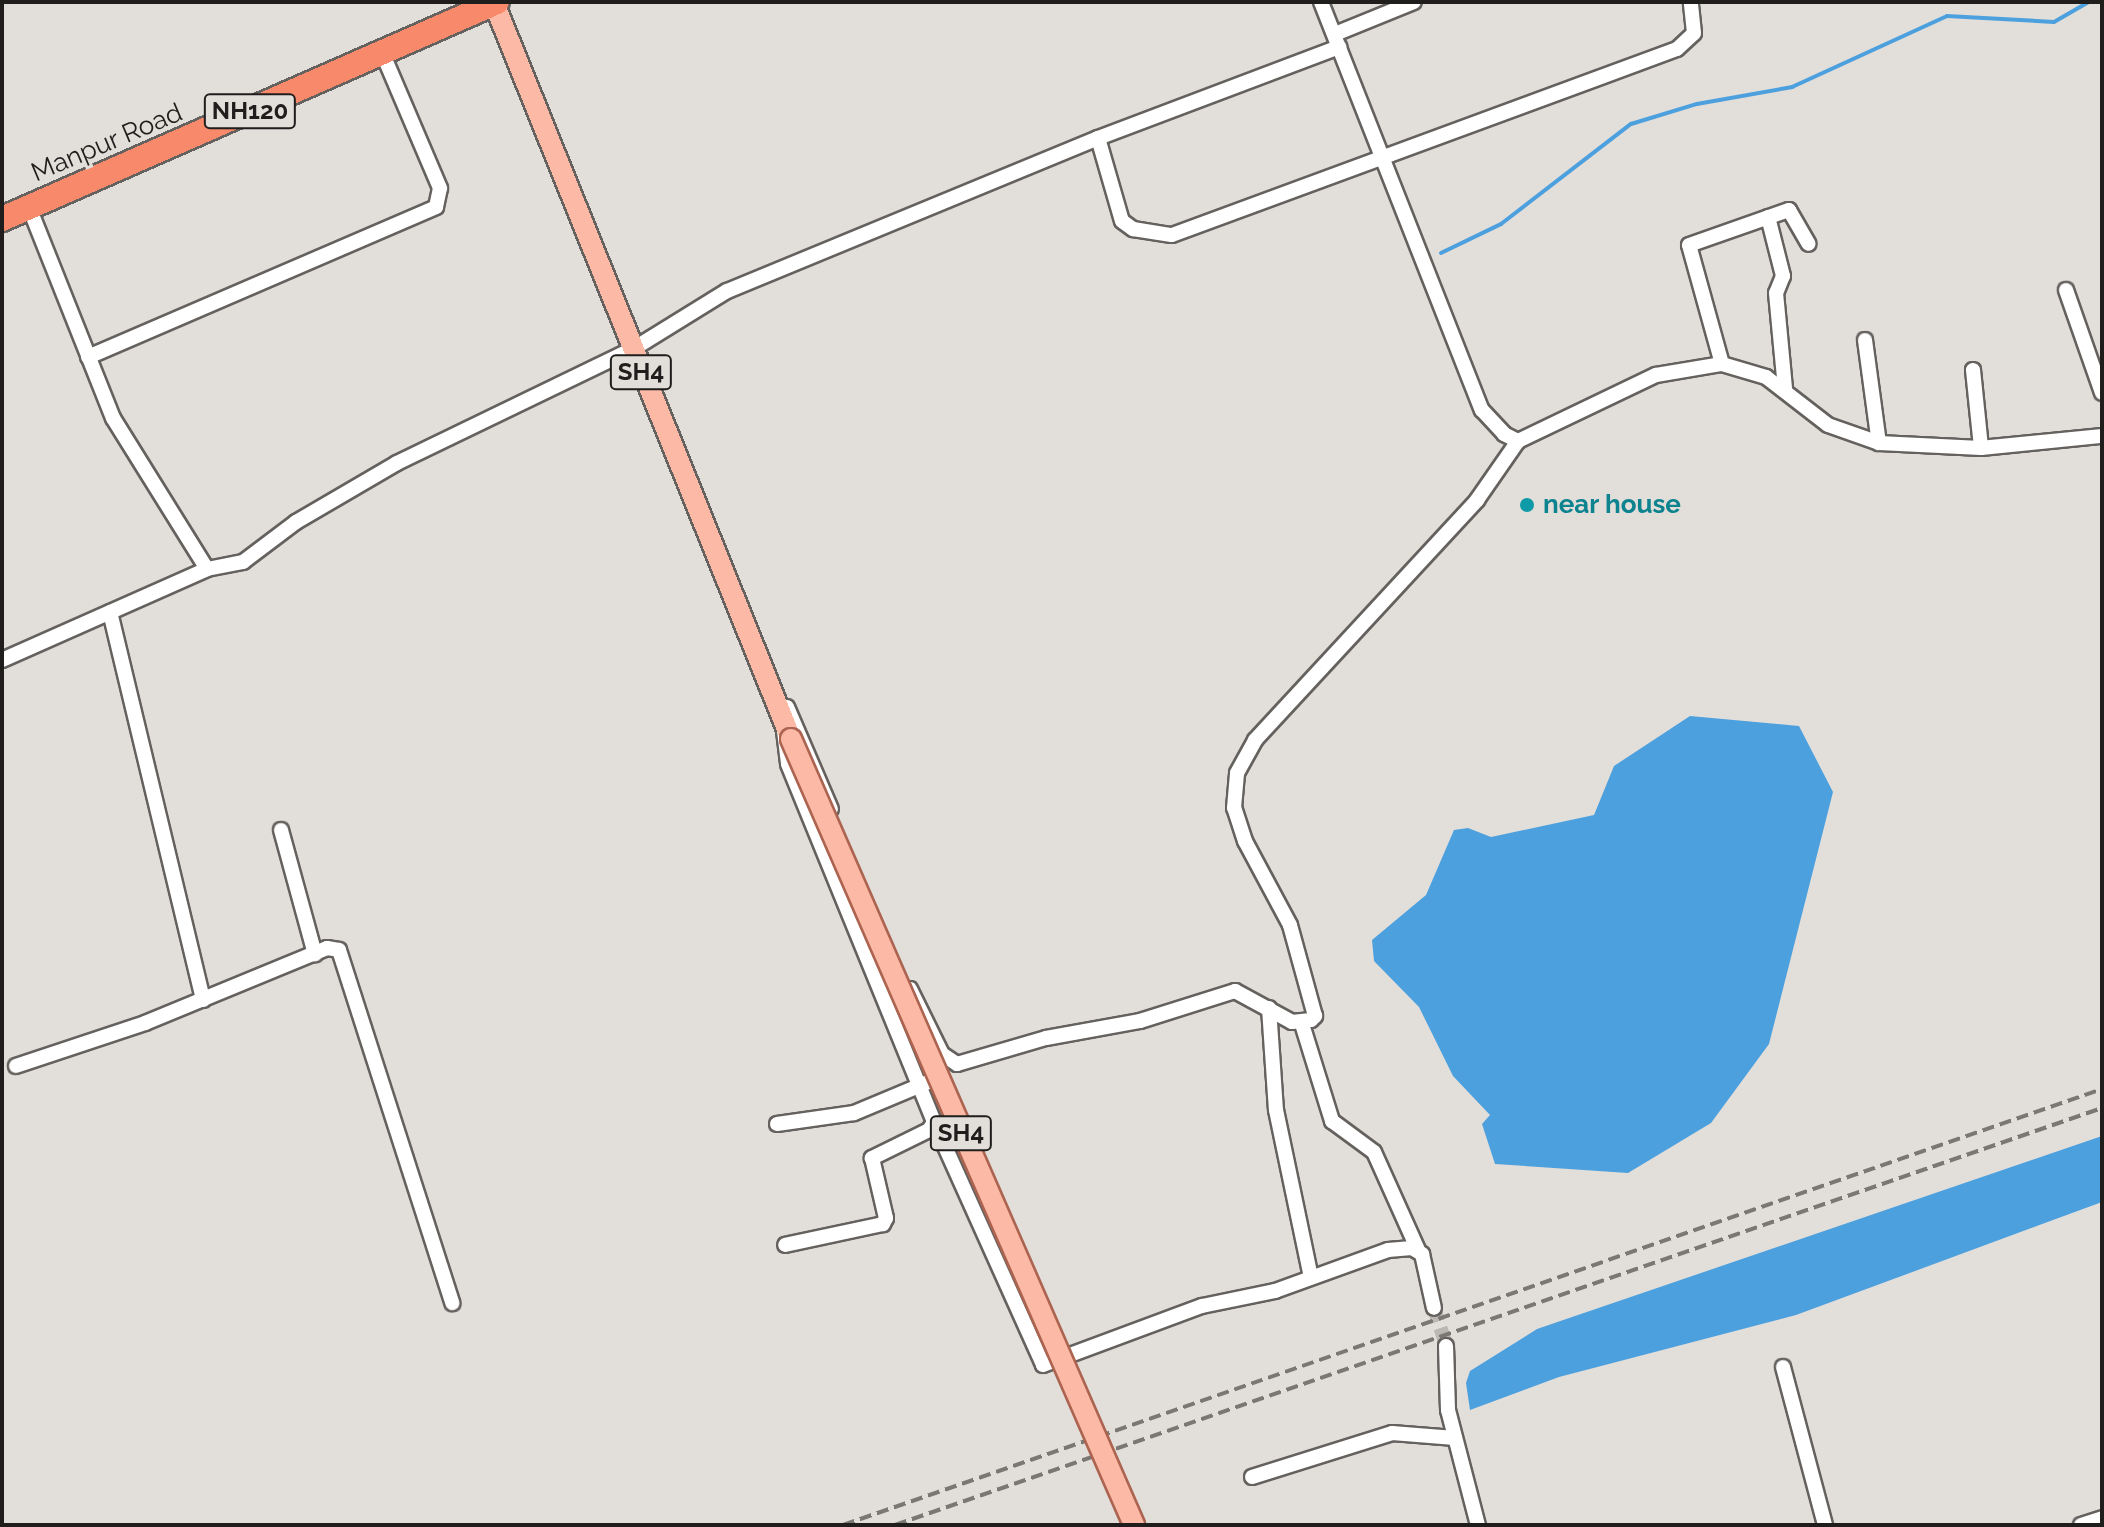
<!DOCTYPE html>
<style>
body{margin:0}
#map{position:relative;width:2104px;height:1527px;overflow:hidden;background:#e2deda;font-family:Raleway,sans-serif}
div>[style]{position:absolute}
.water>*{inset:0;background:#4da0de}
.stream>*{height:4px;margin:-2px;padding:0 2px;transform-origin:2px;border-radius:2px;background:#4da0de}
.street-tunnel>*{height:14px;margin-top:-7px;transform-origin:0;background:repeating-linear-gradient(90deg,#bbb8b4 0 14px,transparent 0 21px)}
.roads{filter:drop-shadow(2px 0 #64615e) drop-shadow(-2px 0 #64615e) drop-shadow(0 2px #64615e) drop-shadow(0 -2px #64615e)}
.street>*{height:14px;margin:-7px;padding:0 7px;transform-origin:7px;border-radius:7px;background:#fff}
.primary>*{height:20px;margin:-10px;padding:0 10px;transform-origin:10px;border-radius:10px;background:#fbb9a6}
.highway>*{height:24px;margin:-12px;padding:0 12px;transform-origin:12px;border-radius:12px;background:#f88a6b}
.rail>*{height:4px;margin-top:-2px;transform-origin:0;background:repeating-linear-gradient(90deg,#7a7875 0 12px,transparent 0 18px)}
.bridges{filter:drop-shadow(2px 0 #ac6450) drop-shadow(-2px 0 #ac6450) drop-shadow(0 2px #ac6450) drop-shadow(0 -2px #ac6450)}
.primary-bridge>*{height:20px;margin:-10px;padding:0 10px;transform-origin:10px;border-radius:10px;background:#fbb9a6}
.dots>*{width:22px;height:22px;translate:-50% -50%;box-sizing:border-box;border:4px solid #e2deda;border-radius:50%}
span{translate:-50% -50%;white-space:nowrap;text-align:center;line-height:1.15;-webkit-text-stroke:6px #e2deda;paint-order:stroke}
.shield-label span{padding:2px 6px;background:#e2deda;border:2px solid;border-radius:6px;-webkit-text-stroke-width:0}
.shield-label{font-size:24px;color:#1f1e1d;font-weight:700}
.street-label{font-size:26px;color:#1f1e1d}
.culture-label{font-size:26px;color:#0d838f;font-weight:700}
.left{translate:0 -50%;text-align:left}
.frame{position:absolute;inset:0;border:4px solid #1f1e1d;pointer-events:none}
</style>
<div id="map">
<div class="water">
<div style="clip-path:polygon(1690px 716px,1799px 726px,1833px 792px,1769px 1044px,1711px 1123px,1628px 1173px,1495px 1164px,1482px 1124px,1490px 1115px,1453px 1076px,1419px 1007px,1374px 961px,1372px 940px,1426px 895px,1454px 830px,1468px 828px,1491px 837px,1594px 815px,1614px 766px)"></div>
<div style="clip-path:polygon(2102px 1136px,2102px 1202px,1796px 1315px,1559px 1377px,1470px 1410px,1466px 1383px,1470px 1371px,1537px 1329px)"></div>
</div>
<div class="stream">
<div style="left:1441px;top:253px;width:67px;rotate:-25.8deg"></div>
<div style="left:1501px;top:224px;width:164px;rotate:-37.6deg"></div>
<div style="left:1631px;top:124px;width:69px;rotate:-16.9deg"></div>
<div style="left:1697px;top:104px;width:97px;rotate:-10.1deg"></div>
<div style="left:1792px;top:87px;width:170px;rotate:-24.6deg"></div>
<div style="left:1947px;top:16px;width:107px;rotate:3.2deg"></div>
<div style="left:2054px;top:22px;width:39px;rotate:-30deg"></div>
</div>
<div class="street-tunnel">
<div style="left:1434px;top:1308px;width:40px;rotate:72deg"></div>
</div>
<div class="roads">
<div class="street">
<div style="left:1321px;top:2px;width:439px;rotate:68.5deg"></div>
<div style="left:1482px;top:410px;width:33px;rotate:47deg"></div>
<div style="left:1504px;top:434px;width:16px;rotate:27deg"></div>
<div style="left:1518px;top:441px;width:153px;rotate:-25.6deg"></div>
<div style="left:1656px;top:375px;width:67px;rotate:-9.5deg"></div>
<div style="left:1722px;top:364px;width:46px;rotate:16.5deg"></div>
<div style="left:1766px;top:377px;width:78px;rotate:37.7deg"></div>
<div style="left:1828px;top:425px;width:54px;rotate:19.4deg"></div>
<div style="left:1879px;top:443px;width:102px;rotate:2.8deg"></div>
<div style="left:1981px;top:448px;width:122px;rotate:-5.7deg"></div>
<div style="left:1335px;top:34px;width:85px;rotate:-22.1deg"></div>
<div style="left:1098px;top:138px;width:86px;rotate:73.9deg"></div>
<div style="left:1122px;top:221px;width:14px;rotate:36deg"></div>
<div style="left:1133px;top:229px;width:39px;rotate:9deg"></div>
<div style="left:1172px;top:235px;width:538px;rotate:-20.22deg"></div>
<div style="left:1677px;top:49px;width:23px;rotate:-43deg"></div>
<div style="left:1694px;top:33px;width:31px;rotate:-96deg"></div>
<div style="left:29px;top:207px;width:227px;rotate:68.3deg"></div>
<div style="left:113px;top:418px;width:178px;rotate:58.1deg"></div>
<div style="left:1768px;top:217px;width:61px;rotate:75.7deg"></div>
<div style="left:1783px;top:276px;width:18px;rotate:112deg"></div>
<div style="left:1776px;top:293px;width:96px;rotate:84.6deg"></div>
<div style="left:2066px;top:290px;width:109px;rotate:70.7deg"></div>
<div style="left:1865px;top:340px;width:104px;rotate:82.3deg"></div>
<div style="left:88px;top:357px;width:379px;rotate:-23.3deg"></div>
<div style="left:436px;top:207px;width:19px;rotate:-78deg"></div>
<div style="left:440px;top:188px;width:148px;rotate:-113.1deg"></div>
<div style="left:1722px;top:364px;width:123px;rotate:-105.5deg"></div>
<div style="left:1689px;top:245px;width:106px;rotate:-19.3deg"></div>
<div style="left:1789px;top:210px;width:39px;rotate:60deg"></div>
<div style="left:1973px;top:370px;width:78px;rotate:84.1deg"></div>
<div style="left:110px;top:612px;width:399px;rotate:76.5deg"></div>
<div style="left:2px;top:660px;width:224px;rotate:-23.9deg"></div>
<div style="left:207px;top:569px;width:37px;rotate:-11deg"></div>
<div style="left:243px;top:562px;width:66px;rotate:-37deg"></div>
<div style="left:296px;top:522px;width:117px;rotate:-30.3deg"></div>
<div style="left:397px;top:463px;width:262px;rotate:-25.8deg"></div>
<div style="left:633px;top:349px;width:110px;rotate:-31.7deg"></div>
<div style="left:727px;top:291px;width:401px;rotate:-22.4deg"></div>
<div style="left:1098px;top:138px;width:258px;rotate:-20.7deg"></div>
<div style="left:787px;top:707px;width:111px;rotate:66.7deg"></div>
<div style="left:784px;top:731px;width:33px;rotate:83deg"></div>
<div style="left:788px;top:764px;width:387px;rotate:67.8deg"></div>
<div style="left:934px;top:1122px;width:9px;rotate:122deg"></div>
<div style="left:929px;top:1130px;width:64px;rotate:153.8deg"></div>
<div style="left:872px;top:1158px;width:62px;rotate:76.9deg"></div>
<div style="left:886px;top:1218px;width:7px;rotate:117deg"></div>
<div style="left:883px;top:1224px;width:100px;rotate:167.9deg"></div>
<div style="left:281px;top:830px;width:129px;rotate:74.7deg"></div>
<div style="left:910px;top:989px;width:72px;rotate:63.8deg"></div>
<div style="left:942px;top:1054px;width:18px;rotate:34deg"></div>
<div style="left:957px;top:1064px;width:93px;rotate:-16.3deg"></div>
<div style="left:1046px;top:1038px;width:96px;rotate:-10.3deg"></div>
<div style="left:1140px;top:1021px;width:100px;rotate:-17.5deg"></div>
<div style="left:1235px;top:991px;width:65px;rotate:28.5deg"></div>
<div style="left:1292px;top:1022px;width:19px;rotate:-6deg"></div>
<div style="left:1311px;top:1020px;width:6px;rotate:-45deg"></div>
<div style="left:1315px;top:1016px;width:94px;rotate:-105.4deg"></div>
<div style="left:1290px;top:925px;width:95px;rotate:-118.2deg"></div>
<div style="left:1245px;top:841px;width:35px;rotate:-108deg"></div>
<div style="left:1234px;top:808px;width:35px;rotate:-85deg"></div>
<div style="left:1237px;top:773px;width:38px;rotate:-61deg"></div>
<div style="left:1255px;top:740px;width:327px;rotate:-47.2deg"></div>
<div style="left:1477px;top:500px;width:72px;rotate:-55.2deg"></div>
<div style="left:1269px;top:1008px;width:102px;rotate:86.1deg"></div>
<div style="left:1276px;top:1110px;width:171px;rotate:78.2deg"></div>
<div style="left:1302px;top:1024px;width:102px;rotate:72.8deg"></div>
<div style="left:1332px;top:1121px;width:52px;rotate:36.4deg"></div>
<div style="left:1374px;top:1152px;width:107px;rotate:65.8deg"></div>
<div style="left:16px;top:1066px;width:136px;rotate:-18.4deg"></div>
<div style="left:145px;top:1023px;width:197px;rotate:-22.4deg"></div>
<div style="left:327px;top:948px;width:12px;rotate:9deg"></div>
<div style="left:339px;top:950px;width:371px;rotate:72.2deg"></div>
<div style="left:934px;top:1122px;width:266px;rotate:65.8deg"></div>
<div style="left:1043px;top:1365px;width:170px;rotate:-20.4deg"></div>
<div style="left:1202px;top:1306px;width:75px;rotate:-11.6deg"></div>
<div style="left:1275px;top:1291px;width:120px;rotate:-19.9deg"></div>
<div style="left:1388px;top:1250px;width:24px;rotate:-5deg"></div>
<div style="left:1412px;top:1248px;width:12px;rotate:31deg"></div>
<div style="left:1422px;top:1254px;width:55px;rotate:77.5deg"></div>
<div style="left:777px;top:1124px;width:78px;rotate:-8.1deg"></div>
<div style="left:854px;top:1113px;width:80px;rotate:-22.7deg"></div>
<div style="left:1446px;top:1346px;width:64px;rotate:88.2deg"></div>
<div style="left:1448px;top:1410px;width:119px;rotate:75.4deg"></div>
<div style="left:1783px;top:1367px;width:163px;rotate:75.1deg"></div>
<div style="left:1252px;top:1477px;width:147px;rotate:-17.4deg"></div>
<div style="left:1392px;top:1433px;width:63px;rotate:4.5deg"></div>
<div style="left:2081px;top:1525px;width:22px;rotate:-18deg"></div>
</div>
<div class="primary">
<div style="left:494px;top:3px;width:794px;rotate:68.02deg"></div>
</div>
<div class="highway">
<div style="left:2px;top:219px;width:540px;rotate:-23.67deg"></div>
</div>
</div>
<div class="rail">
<div style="left:843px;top:1525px;width:1332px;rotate:-19.1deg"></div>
<div style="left:895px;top:1525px;width:1277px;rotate:-19.06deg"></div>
</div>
<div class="bridges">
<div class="primary-bridge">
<div style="left:791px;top:739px;width:858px;rotate:66.42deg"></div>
</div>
</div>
<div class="dots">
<div style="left:1527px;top:505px;background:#0f9aa8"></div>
</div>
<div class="shield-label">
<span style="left:250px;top:111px">NH120</span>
<span style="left:641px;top:372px">SH4</span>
<span style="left:961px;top:1133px">SH4</span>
</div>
<div class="street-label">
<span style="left:107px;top:143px;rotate:-23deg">Manpur Road</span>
</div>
<div class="culture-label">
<span class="left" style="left:1543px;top:505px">near house</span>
</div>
<div class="frame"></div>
</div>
